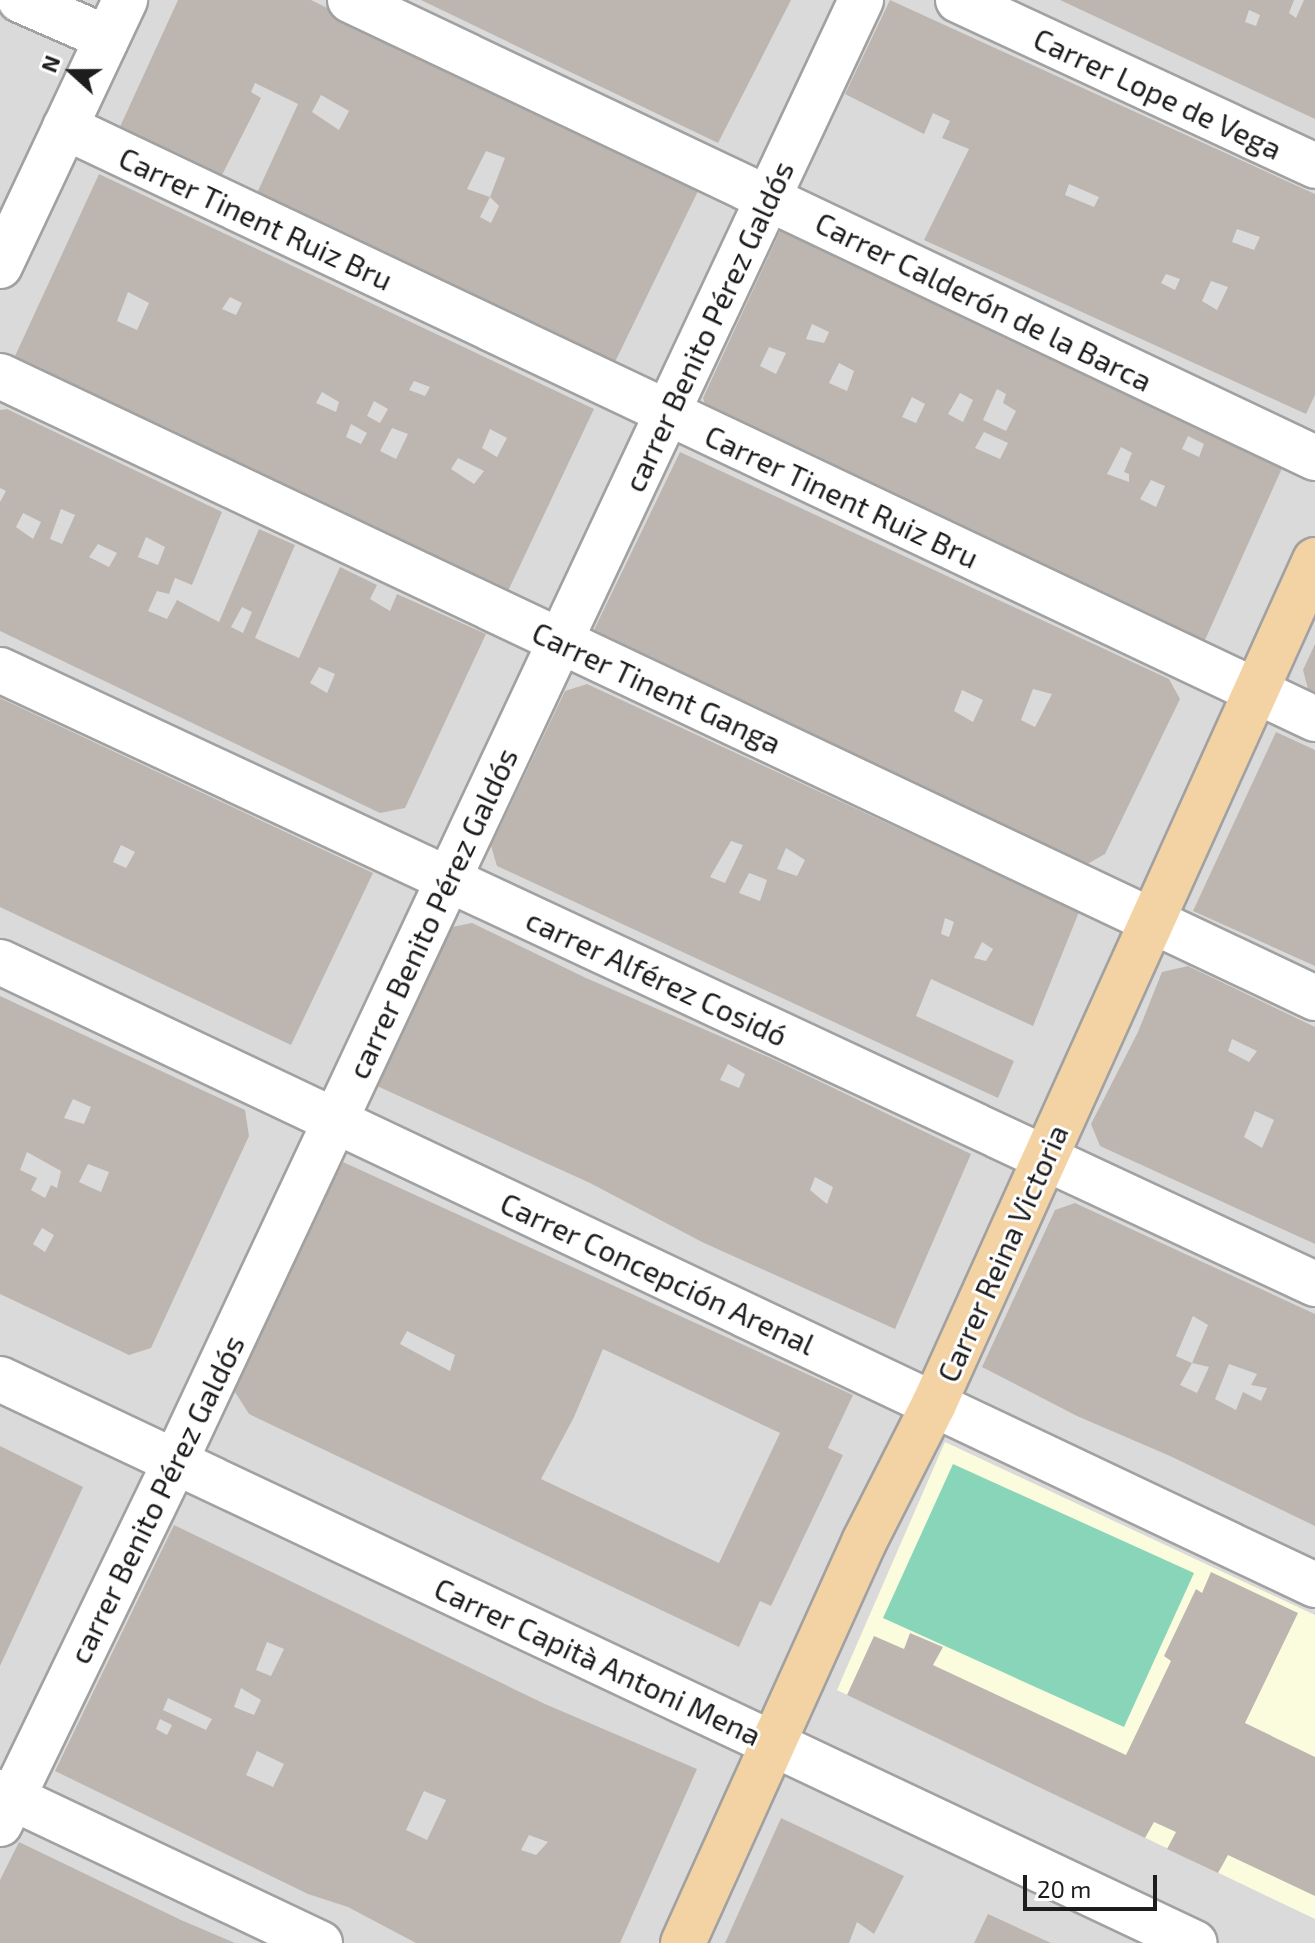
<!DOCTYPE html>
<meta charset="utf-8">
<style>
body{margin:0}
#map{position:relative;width:1315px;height:1943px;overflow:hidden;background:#edeae3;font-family:"Exo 2",sans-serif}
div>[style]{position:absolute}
.residential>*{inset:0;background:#dbdada}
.education>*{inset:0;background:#fbfcde}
.pitch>*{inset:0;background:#88d5ba}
.building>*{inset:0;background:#bdb6b0}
.roads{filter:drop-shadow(2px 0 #a1a1a1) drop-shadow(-2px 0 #a1a1a1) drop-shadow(0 2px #a1a1a1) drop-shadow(0 -2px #a1a1a1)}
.minor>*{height:44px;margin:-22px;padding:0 22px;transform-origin:22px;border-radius:22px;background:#fff}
.major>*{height:44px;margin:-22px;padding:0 22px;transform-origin:22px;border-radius:22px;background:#f3d3a3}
span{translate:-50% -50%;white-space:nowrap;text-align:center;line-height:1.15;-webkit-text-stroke:6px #fff;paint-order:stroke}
.street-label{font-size:30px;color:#1d1d1d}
.north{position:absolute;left:32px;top:32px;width:80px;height:80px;-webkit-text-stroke:6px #fff;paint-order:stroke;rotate:291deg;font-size:22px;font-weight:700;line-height:32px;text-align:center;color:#1d1d1d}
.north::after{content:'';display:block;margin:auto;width:28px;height:36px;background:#1d1d1d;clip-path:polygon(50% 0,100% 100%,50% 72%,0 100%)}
.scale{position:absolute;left:1023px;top:1875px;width:134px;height:36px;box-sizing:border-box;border:4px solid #1d1d1d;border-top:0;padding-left:10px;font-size:24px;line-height:28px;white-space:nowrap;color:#1d1d1d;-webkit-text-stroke:6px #fff;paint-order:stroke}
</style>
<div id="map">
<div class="residential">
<div style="clip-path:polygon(0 0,1315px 0,1315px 1943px,0 1943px)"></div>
</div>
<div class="education">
<div style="clip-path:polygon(945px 1442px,1315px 1615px,1315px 1919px,837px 1690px)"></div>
</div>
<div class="pitch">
<div style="clip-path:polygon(953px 1464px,1194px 1573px,1124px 1727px,883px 1618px)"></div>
</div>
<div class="building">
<div style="clip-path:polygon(evenodd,178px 0,311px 0,699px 189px,614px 364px,257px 193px,298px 104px,255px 83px,251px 92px,261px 98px,221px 177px,119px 129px,178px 0,321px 95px,349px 111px,339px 130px,312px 112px,321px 95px,178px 0,486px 151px,505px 158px,490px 197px,499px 206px,491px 223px,480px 217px,490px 197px,467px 189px,486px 151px)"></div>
<div style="clip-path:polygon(421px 0,791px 0,718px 143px)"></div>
<div style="clip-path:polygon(evenodd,890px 0,1315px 194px,1315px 395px,1306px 414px,924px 240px,969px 149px,942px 138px,950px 121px,933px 113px,924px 134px,845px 94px,890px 0,1069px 184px,1099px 197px,1094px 207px,1065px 195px,1069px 184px,890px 0,1237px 229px,1260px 237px,1254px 250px,1232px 242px,1237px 229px,890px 0,1166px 274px,1180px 279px,1175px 290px,1161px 283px,1166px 274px,890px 0,1211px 281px,1228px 287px,1217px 310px,1202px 301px,1211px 281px)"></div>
<div style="clip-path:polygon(evenodd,1060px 0,1294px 0,1289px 13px,1296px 18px,1304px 0,1315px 0,1315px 119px,1060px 0,1249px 10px,1260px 15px,1256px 26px,1245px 22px,1249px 10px)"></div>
<div style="clip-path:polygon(evenodd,99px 174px,594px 409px,507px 593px,15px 356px,99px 174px,128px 292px,149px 303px,137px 330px,117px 321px,128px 292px,99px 174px,230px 297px,242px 303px,236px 315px,222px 309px,230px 297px,99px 174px,414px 381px,430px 387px,425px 396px,409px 390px,414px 381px,99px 174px,322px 392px,339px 402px,336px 412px,316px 403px,322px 392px,99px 174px,374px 401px,388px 409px,380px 423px,367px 416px,374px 401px,99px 174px,351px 424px,367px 433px,361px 444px,346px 437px,351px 424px,99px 174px,392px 428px,408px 434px,396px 459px,380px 451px,392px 428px,99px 174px,490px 429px,507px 438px,497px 457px,482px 448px,490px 429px,99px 174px,458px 458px,484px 471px,474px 484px,451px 469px,458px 458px)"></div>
<div style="clip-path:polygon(evenodd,783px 225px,1287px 457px,1205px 640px,709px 418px,703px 398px,783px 225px,812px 324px,829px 332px,824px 343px,806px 339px,812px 324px,783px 225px,769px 347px,786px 353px,776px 374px,760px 366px,769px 347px,783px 225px,839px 363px,854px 371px,847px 391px,829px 383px,839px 363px,783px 225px,997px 389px,1006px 394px,1003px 403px,1016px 411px,1006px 431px,983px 420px,997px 389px,783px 225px,960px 393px,973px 400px,963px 422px,948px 414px,960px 393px,783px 225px,912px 397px,925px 404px,916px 423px,902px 417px,912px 397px,783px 225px,984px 432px,1008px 443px,1000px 459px,975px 448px,984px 432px,783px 225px,1188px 436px,1204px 444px,1199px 457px,1182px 449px,1188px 436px,783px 225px,1121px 447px,1132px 453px,1124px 472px,1129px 474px,1129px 482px,1107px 474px,1121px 447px,783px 225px,1151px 480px,1165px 486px,1156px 507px,1140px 499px,1151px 480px)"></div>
<div style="clip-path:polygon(evenodd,7px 409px,222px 512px,192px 585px,175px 578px,169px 594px,157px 591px,148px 611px,167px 619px,177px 600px,219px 622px,259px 529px,295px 545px,255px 638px,299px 658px,340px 567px,377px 585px,370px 599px,390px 611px,397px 594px,486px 634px,405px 808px,380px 813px,0 631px,0 502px,6px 491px,0 488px,0 410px,7px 409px,61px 509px,75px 515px,62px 544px,50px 539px,61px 509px,7px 409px,23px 513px,41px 522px,33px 539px,16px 527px,23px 513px,7px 409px,146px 537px,165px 547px,158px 565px,138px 557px,146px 537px,7px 409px,98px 544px,117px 553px,109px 567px,89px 557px,98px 544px,7px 409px,242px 607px,252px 612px,243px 633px,231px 627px,242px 607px,7px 409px,319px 667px,335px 674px,327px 693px,310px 683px,319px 667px)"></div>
<div style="clip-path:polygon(evenodd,680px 452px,1169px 679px,1180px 699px,1105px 854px,1084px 866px,980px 814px,844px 753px,722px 692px,591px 636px,680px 452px,1033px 689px,1052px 694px,1035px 727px,1021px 720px,1033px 689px,680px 452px,962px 690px,983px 700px,973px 722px,954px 711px,962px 690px)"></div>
<div style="clip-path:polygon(1315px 644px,1315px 695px,1309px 693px,1303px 670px)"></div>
<div style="clip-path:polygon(evenodd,587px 684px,1079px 912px,1033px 1026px,931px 979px,916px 1016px,1014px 1061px,998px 1098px,497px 866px,491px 846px,565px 691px,587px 684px,731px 841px,743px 845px,725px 883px,710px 877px,731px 841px,587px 684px,786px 848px,805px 860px,797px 876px,777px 869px,786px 848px,587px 684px,749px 873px,767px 880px,760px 901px,739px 893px,749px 873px,587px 684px,945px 918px,954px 922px,949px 937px,941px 934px,945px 918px,587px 684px,982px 942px,993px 949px,986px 961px,974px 958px,982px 942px)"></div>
<div style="clip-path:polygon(evenodd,0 698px,373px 873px,291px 1045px,0 907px,0 698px,121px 845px,135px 852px,126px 868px,113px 862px,121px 845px)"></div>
<div style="clip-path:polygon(1276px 732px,1315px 750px,1315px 966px,1193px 911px)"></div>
<div style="clip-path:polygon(evenodd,472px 923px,586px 978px,775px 1060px,971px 1154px,895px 1329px,702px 1242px,590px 1183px,377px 1086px,452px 927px,472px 923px,728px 1064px,745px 1074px,739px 1088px,720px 1080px,728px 1064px,472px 923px,815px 1177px,833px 1187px,827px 1204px,810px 1190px,815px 1177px)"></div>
<div style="clip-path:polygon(evenodd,1188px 966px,1315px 1027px,1315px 1244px,1100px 1146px,1091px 1124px,1138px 1032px,1162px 972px,1188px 966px,1232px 1039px,1257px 1051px,1249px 1062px,1228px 1051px,1232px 1039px,1188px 966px,1255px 1111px,1274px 1120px,1262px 1148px,1244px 1137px,1255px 1111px)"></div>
<div style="clip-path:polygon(evenodd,0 996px,245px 1110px,249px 1136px,151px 1348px,129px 1355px,0 1294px,0 996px,73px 1099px,91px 1107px,84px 1124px,64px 1118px,73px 1099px,0 996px,27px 1152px,61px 1171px,57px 1188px,51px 1185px,45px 1198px,31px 1190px,37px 1178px,20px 1170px,27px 1152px,0 996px,88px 1164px,109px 1172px,101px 1192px,79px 1182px,88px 1164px,0 996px,42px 1228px,54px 1235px,45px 1252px,33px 1244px,42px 1228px)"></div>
<div style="clip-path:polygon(evenodd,343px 1162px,853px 1395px,828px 1448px,843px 1455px,771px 1606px,760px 1601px,739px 1647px,249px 1414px,233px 1389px,296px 1249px,343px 1162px,407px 1331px,455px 1355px,450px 1371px,400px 1344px,407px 1331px,343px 1162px,603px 1349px,780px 1433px,719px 1563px,541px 1479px,574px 1417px,603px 1349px)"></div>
<div style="clip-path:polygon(evenodd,1075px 1203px,1315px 1314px,1315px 1526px,1170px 1456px,1077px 1416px,982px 1367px,1055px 1210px,1075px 1203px,1193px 1316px,1208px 1325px,1192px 1363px,1209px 1367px,1197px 1393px,1180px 1385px,1192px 1363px,1176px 1356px,1193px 1316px,1075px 1203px,1229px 1364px,1257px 1374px,1251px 1385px,1267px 1388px,1261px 1401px,1243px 1392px,1236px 1410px,1215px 1399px,1229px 1364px)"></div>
<div style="clip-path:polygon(0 1446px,83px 1487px,0 1666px)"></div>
<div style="clip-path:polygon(evenodd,174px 1525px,545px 1704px,697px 1769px,620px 1943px,416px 1943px,348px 1907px,308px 1894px,55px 1771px,174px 1525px,267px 1642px,284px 1649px,271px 1676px,256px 1670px,267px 1642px,174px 1525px,241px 1688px,261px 1700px,254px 1715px,234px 1707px,241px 1688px,174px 1525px,168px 1698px,212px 1719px,206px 1730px,163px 1710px,168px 1698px,174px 1525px,160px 1719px,172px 1725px,167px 1735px,156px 1729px,160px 1719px,174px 1525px,257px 1751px,284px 1764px,273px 1787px,246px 1775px,257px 1751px,174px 1525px,424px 1791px,446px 1800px,427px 1840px,406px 1830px,424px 1791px,174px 1525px,529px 1835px,548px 1842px,536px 1855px,521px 1850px,529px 1835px)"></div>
<div style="clip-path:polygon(1211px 1572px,1298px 1613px,1245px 1723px,1315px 1757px,1315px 1896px,1228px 1855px,1218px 1873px,1167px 1849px,1176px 1832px,1154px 1822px,1145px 1838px,847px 1695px,874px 1636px,904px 1649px,910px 1633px,943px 1647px,933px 1665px,1126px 1755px,1171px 1661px,1164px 1656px,1196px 1589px,1202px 1593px)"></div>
<div style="clip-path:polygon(781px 1818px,904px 1876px,874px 1934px,857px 1922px,849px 1943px,725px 1943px)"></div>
<div style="clip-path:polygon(19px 1842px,181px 1920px,235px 1943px,0 1943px,0 1880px)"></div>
<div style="clip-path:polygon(988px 1914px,1051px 1943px,974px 1943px)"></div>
</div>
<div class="roads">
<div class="minor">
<div style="left:20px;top:0;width:95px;rotate:23.6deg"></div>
<div style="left:350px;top:0;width:1068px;rotate:25.39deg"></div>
<div style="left:958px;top:0;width:394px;rotate:24.9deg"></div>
<div style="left:65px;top:127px;width:1383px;rotate:25.34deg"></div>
<div style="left:0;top:266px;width:294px;rotate:-64.8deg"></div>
<div style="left:0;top:376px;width:1455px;rotate:25.31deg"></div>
<div style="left:0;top:670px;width:1451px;rotate:25.03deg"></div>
<div style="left:0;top:962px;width:1455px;rotate:25.35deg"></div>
<div style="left:0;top:1379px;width:1321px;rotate:25.27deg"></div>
<div style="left:0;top:1792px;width:354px;rotate:25.3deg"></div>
<div style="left:0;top:1824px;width:402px;rotate:-64.2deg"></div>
<div style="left:175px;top:1462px;width:1615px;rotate:-64.86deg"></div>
</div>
<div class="major">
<div style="left:683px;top:1943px;width:440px;rotate:-65.7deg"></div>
<div style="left:864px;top:1542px;width:155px;rotate:-63.1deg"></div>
<div style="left:934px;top:1404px;width:926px;rotate:-65.7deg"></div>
</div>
</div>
<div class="street-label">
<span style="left:1158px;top:93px;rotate:25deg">Carrer Lope de Vega</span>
<span style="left:256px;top:218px;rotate:25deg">Carrer Tinent Ruiz Bru</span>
<span style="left:984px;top:301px;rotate:26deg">Carrer Calderón de la Barca</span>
<span style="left:708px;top:326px;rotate:-65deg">carrer Benito Pérez Galdós</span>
<span style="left:842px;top:496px;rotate:25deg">Carrer Tinent Ruiz Bru</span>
<span style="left:657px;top:687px;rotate:25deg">Carrer Tinent Ganga</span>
<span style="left:432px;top:913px;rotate:-65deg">carrer Benito Pérez Galdós</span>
<span style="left:657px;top:977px;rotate:25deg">carrer Alférez Cosidó</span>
<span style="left:1002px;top:1253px;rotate:-66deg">Carrer Reina Victoria</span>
<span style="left:658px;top:1273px;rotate:25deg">Carrer Concepción Arenal</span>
<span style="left:156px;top:1499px;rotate:-64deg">carrer Benito Pérez Galdós</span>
<span style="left:598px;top:1661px;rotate:25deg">Carrer Capità Antoni Mena</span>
</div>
<div class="north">N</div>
<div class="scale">20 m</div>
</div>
